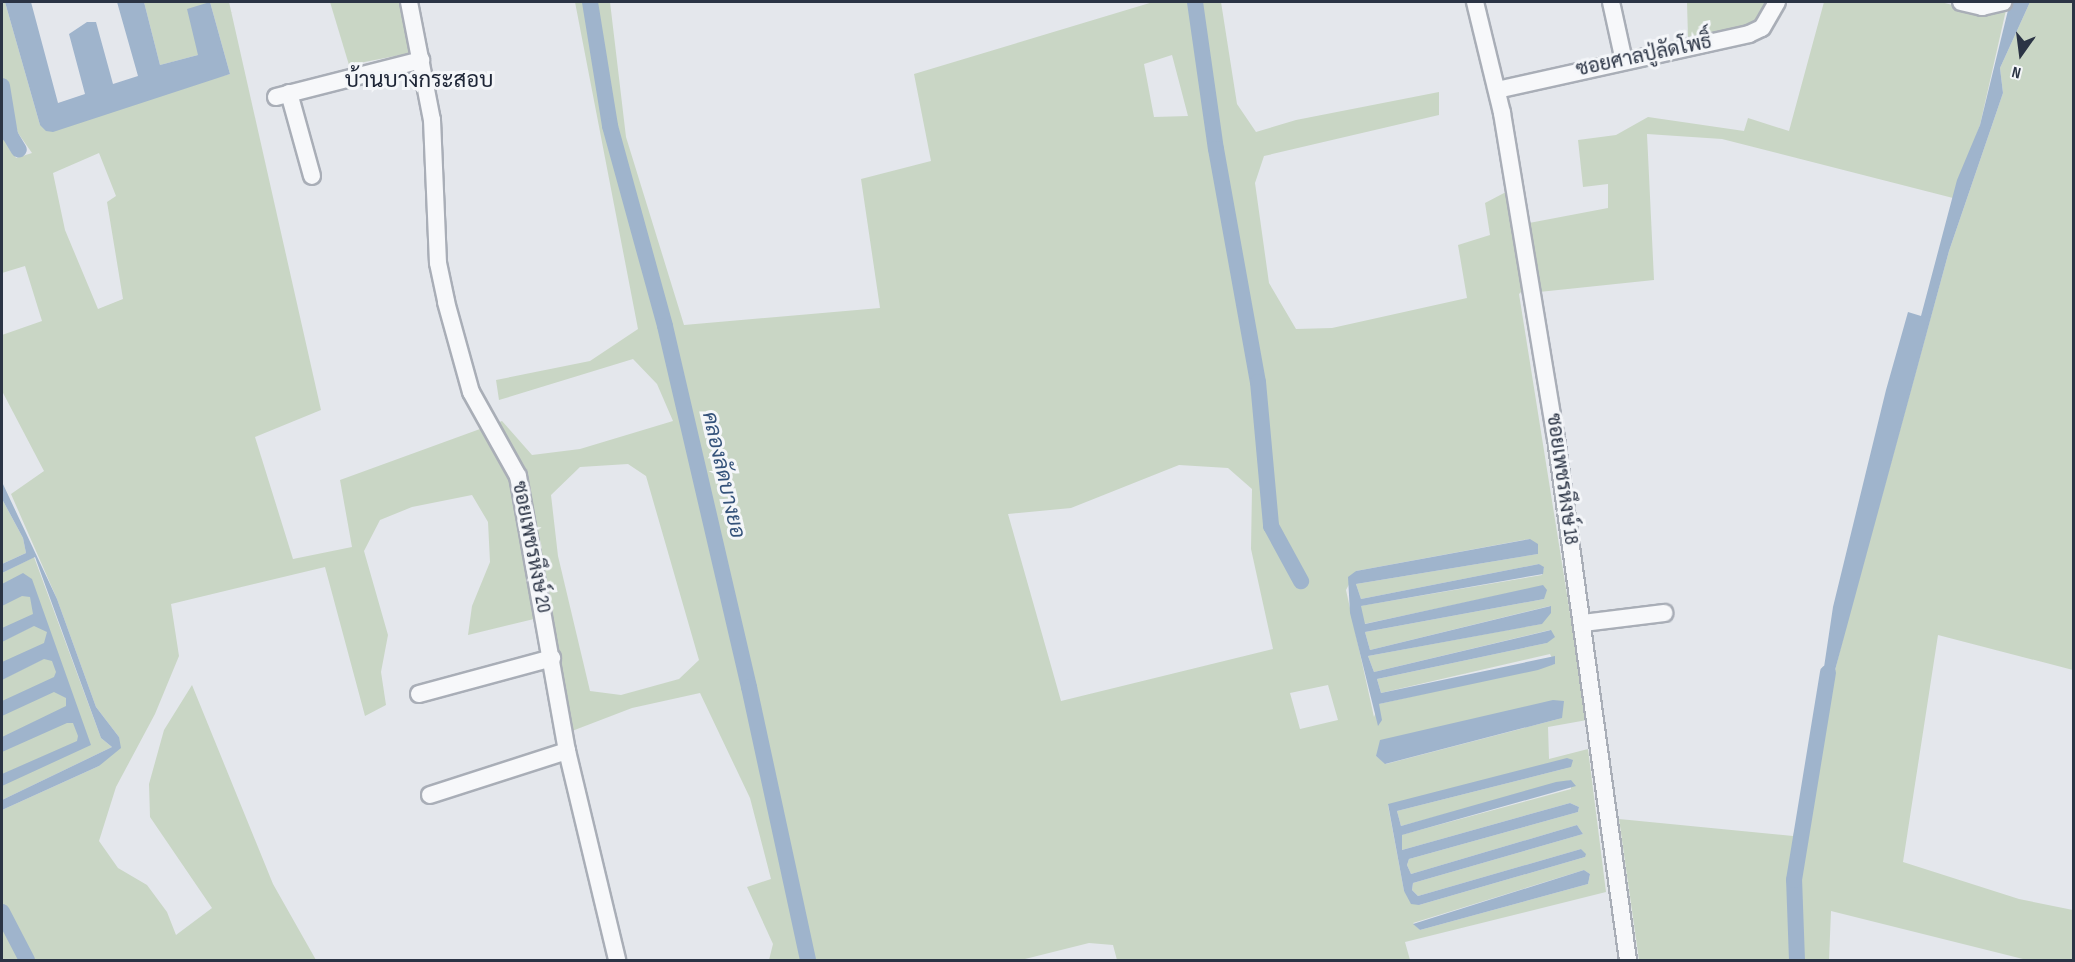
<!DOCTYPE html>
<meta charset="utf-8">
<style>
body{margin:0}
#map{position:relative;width:2075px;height:962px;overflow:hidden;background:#e4e7ec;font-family:"Sofia Sans Condensed",Sarabun,sans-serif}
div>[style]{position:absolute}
.green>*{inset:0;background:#c9d6c5}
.water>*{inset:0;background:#9fb4cc}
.canal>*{height:16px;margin:-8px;padding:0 8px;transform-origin:8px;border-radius:8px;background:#9fb4cc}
.roads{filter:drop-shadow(2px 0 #a9aeb7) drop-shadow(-2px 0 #a9aeb7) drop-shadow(0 2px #a9aeb7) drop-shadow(0 -2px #a9aeb7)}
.street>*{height:16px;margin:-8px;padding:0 8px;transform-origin:8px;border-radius:8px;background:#f7f8fa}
span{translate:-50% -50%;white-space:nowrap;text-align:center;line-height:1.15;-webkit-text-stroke:6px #f4f6f9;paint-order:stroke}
.street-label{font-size:20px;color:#2b3445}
.water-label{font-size:21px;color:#34527a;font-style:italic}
.quarter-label{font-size:22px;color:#1d2536}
.frame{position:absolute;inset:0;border:3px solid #2b3445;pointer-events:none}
.north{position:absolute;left:1991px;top:24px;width:60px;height:60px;-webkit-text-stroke:4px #f4f6f9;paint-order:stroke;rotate:194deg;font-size:16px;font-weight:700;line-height:24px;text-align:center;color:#2b3445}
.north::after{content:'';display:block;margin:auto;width:21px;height:27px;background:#2b3445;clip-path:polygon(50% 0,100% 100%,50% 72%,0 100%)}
</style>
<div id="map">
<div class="green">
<div style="clip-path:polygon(evenodd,2px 2px,5px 2px,40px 125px,230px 74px,210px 2px,198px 55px,160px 65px,144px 2px,229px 2px,321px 410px,255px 437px,293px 559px,352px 547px,340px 480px,502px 421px,532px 455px,580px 449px,673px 421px,657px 384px,633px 359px,499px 400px,496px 380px,590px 361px,638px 329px,575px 2px,610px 2px,626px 137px,684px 325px,880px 308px,861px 179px,931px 161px,914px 74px,1153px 2px,1221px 2px,1237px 104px,1256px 132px,1296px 120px,1439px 92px,1439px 115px,1264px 156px,1255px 183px,1269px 283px,1296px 329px,1332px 328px,1467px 298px,1458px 245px,1490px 235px,1485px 203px,1506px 192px,1525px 288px,1519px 294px,1587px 720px,1548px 727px,1549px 759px,1588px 749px,1606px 892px,1405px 942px,1410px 960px,1117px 960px,1113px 945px,1089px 943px,1021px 960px,769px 960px,773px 944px,747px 887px,771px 879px,750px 798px,700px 693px,632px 708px,572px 731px,534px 619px,468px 635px,472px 606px,490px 562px,488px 522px,472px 495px,412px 507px,380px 520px,364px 551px,388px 635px,381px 672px,386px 705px,365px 716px,325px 567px,171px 604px,179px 656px,155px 714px,116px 787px,99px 841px,118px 868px,147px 885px,167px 912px,176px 935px,212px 908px,150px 817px,149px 784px,164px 730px,192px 685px,273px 884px,316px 960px,2px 960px,2px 810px,99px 766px,119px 737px,96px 707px,57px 599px,11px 494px,44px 471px,2px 391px,2px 335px,42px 321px,25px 266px,2px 273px,2px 126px,16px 158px,32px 153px,18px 133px,2px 77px,2px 2px,1172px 55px,1188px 116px,1154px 117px,1144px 64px,1172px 55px,2px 2px,99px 153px,116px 196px,107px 202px,123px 299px,98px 309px,65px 230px,53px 173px,99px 153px,2px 2px,628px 464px,646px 476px,699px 660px,679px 679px,621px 695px,590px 691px,558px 556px,551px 495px,580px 467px,628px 464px,2px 2px,1179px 465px,1228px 468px,1252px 489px,1251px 549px,1273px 649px,1061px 701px,1008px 514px,1071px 508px,1179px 465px,2px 2px,1529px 539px,1538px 554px,1356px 584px,1361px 599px,1539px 564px,1544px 568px,1542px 575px,1360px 606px,1364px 624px,1543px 586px,1544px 599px,1365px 632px,1370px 650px,1550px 606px,1541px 624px,1368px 656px,1374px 672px,1550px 630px,1547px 643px,1377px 679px,1381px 693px,1550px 654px,1555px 664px,1379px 704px,1374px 717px,1346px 590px,1356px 571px,1529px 539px,2px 2px,1328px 685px,1338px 720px,1300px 729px,1290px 693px,1328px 685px,2px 2px,1562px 718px,1386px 764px,1376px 756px,1562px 718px,2px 2px,1571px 767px,1397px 811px,1401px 826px,1571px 780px,1571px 789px,1401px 835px,1402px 850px,1570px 803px,1579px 807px,1578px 812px,1409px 859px,1407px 865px,1411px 874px,1577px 825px,1583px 834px,1413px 883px,1412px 890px,1418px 896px,1581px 849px,1585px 857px,1419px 905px,1404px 891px,1388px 805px,1571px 767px,2px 2px,1584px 870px,1590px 874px,1588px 884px,1420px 930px,1413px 923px,1584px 870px)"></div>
<div style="clip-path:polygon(330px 2px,400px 2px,411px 53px,349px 65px)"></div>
<div style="clip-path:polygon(1687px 2px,1781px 2px,1775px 19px,1688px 38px)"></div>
<div style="clip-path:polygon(1824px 2px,1941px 2px,1975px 11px,2006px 10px,1980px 125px,1953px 198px,1722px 139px,1647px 134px,1654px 280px,1539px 292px,1529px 223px,1608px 208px,1608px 184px,1583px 187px,1578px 140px,1616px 135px,1648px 117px,1744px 131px,1748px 118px,1789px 131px)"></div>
<div style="clip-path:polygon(2030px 2px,2073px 2px,2073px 670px,1938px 635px,1903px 862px,2019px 899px,2073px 910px,2073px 960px,2027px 960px,1831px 911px,1829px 960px,1639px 960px,1619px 819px,1793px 836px,1847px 623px,1949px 251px,2003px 93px,2000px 68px)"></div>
<div style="clip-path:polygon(2px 499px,23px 538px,26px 553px,2px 564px)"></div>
<div style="clip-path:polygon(34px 557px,101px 738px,112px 747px,2px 800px,2px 573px)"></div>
</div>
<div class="water">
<div style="clip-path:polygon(5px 2px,31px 2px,58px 103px,85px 94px,69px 34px,87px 22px,96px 22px,113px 84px,138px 76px,117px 2px,144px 2px,160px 65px,198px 55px,187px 9px,210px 2px,230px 74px,53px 132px,46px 131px,40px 125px)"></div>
<div style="clip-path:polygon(2010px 2px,2030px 2px,2000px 68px,2003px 93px,1949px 251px,1828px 696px,1820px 694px,1833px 607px,1886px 390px,1908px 312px,1921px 316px,1957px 180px,1980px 125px)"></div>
<div style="clip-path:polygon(2px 482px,57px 599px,96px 707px,119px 737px,121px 748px,99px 766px,2px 810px,2px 800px,112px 747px,101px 738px,35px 557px,2px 573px,2px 564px,26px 553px,23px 538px,2px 499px)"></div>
<div style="clip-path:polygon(1530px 539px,1538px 544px,1538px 554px,1356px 584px,1361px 599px,1539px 564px,1544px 567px,1543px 574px,1361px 606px,1365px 624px,1543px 585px,1547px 590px,1544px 599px,1365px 632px,1370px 650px,1551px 606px,1551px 613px,1542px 624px,1368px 656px,1374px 672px,1551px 630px,1555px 637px,1547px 643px,1377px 679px,1381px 693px,1555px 656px,1555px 664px,1538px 670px,1379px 704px,1382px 720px,1378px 726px,1350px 613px,1348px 577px,1356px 571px)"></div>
<div style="clip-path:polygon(23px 573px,32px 579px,91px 745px,2px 786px,2px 774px,77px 741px,78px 736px,73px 723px,67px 723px,2px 752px,2px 737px,66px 706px,66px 698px,54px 692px,2px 716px,2px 701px,54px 677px,56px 672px,52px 661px,44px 659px,2px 680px,2px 662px,44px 643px,47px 632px,34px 626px,2px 642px,2px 628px,33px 614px,30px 597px,22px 596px,2px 606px,2px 584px)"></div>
<div style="clip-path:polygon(1553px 700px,1564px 701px,1562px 718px,1385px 764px,1376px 756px,1380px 740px)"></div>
<div style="clip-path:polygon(1567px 758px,1573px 760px,1571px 767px,1397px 811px,1401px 826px,1556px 782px,1571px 780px,1576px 786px,1402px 835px,1402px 850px,1570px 803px,1579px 807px,1578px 812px,1409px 859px,1407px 865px,1411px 874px,1577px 825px,1583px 834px,1413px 883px,1412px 890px,1418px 896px,1581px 849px,1586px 854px,1585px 857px,1419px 905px,1411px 904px,1404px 891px,1388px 804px)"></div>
<div style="clip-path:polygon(1584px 870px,1590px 874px,1588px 884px,1420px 930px,1413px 924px)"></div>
</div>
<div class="canal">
<div style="left:590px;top:2px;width:126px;rotate:80.8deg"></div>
<div style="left:610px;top:126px;width:207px;rotate:74.6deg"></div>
<div style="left:665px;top:326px;width:371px;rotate:76.9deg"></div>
<div style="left:749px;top:687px;width:279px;rotate:77.8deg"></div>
<div style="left:1195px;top:2px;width:148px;rotate:81.9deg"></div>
<div style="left:1216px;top:149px;width:237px;rotate:79.8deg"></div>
<div style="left:1258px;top:382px;width:145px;rotate:84.8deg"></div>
<div style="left:1271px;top:526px;width:63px;rotate:61.4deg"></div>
<div style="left:2px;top:86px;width:50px;rotate:80.7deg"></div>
<div style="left:10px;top:135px;width:17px;rotate:59deg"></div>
<div style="left:2px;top:912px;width:54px;rotate:62.5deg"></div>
<div style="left:1797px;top:960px;width:80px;rotate:-92.1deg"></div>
<div style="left:1794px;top:880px;width:210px;rotate:-80.7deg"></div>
</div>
<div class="roads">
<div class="street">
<div style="left:409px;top:2px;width:120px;rotate:79deg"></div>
<div style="left:432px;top:120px;width:143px;rotate:87.6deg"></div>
<div style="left:438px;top:263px;width:40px;rotate:78deg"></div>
<div style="left:446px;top:302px;width:93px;rotate:74.5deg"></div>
<div style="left:471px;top:392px;width:96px;rotate:60.8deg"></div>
<div style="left:518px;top:476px;width:279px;rotate:79.9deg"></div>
<div style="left:567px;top:751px;width:215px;rotate:76.5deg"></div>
<div style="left:1475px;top:2px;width:114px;rotate:76.3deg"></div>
<div style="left:1502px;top:113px;width:329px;rotate:80.6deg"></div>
<div style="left:1556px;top:438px;width:527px;rotate:82.15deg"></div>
<div style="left:1611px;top:2px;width:60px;rotate:77.6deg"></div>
<div style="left:1961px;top:2px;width:22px;rotate:13deg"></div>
<div style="left:1982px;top:7px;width:22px;rotate:-13deg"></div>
<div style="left:1497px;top:90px;width:258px;rotate:-12.5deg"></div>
<div style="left:1749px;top:34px;width:14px;rotate:-25deg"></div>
<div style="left:1762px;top:28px;width:30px;rotate:-60deg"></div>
<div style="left:289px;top:93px;width:86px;rotate:74.5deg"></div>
<div style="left:276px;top:97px;width:150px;rotate:-14.3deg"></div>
<div style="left:1583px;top:623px;width:82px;rotate:-7deg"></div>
<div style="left:419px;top:694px;width:138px;rotate:-15.1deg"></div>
<div style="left:430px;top:795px;width:144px;rotate:-17.8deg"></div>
</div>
</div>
<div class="street-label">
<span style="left:1644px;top:56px;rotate:-12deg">ซอยศาลปู่ลัดโพธิ์</span>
<span style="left:1562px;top:479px;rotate:82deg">ซอยเพชรหึงษ์ 18</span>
<span style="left:531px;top:547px;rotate:79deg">ซอยเพชรหึงษ์ 20</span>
</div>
<div class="water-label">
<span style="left:723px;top:475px;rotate:77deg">คลองลัดบางยอ</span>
</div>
<div class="quarter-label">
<span style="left:419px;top:81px">บ้านบางกระสอบ</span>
</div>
<div class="frame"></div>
<div class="north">N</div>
</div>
